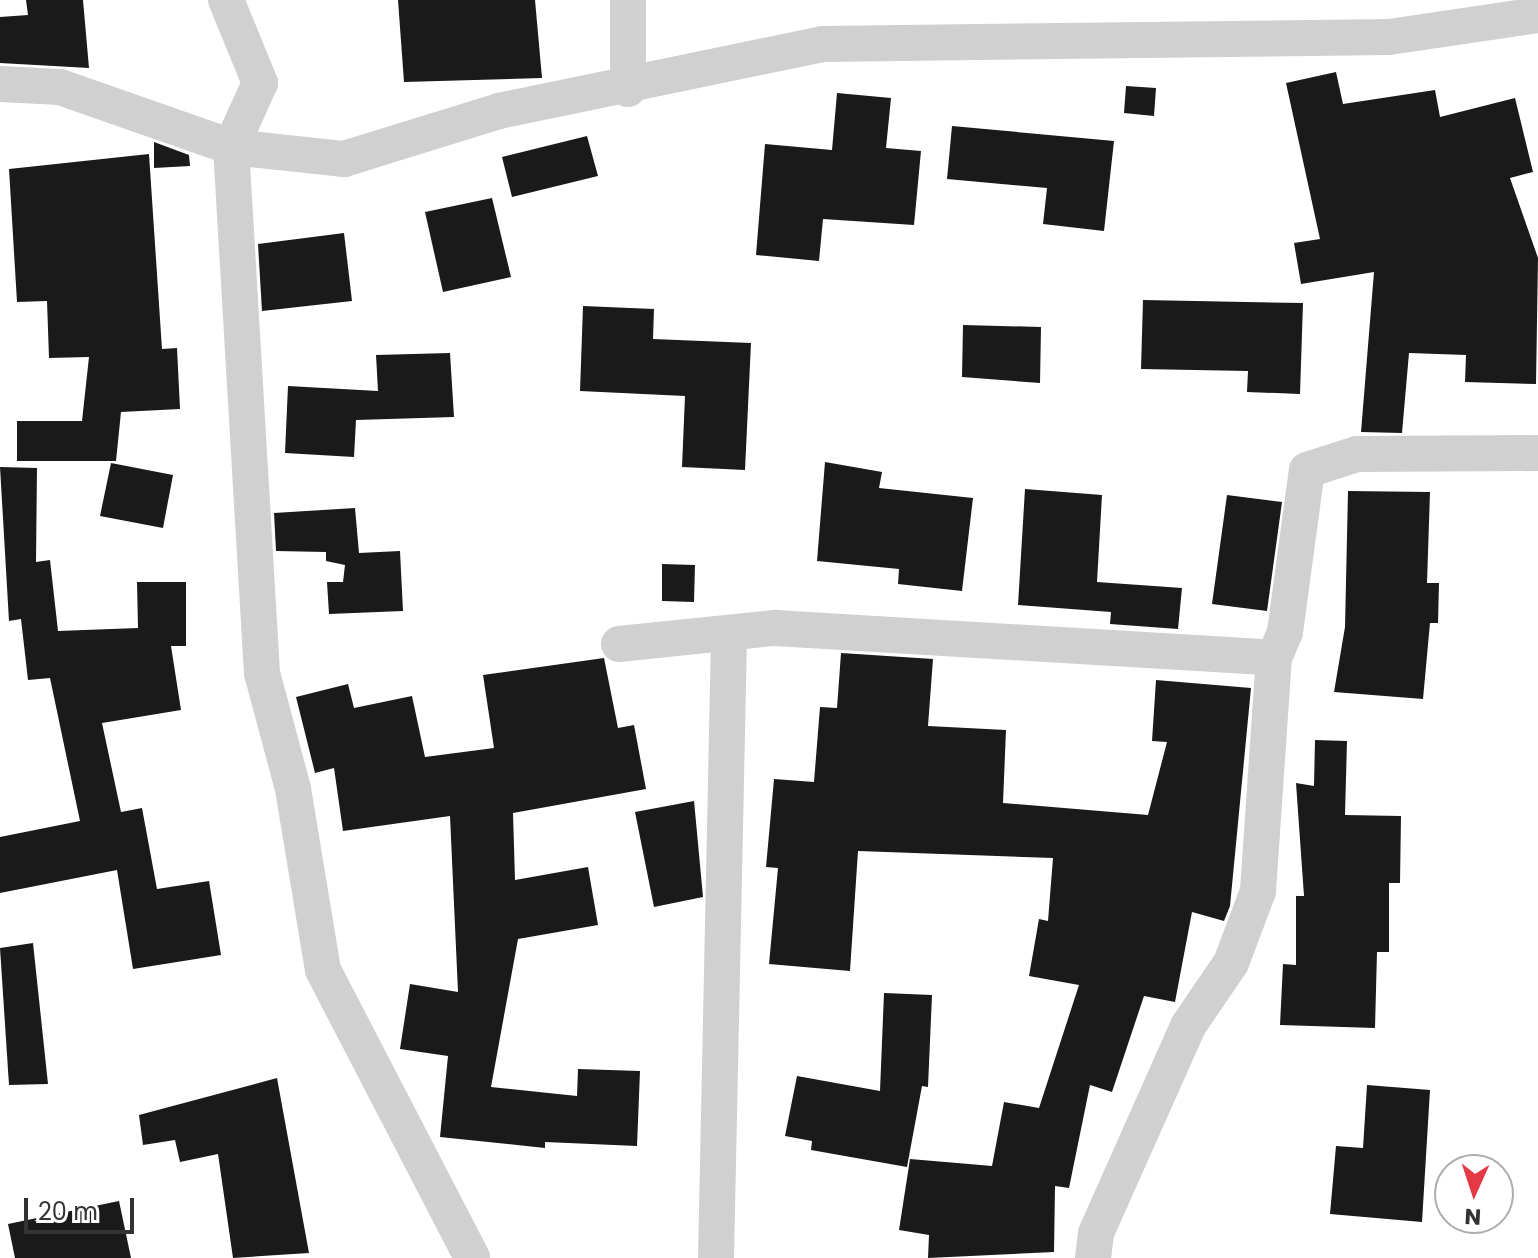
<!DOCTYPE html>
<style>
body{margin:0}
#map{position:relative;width:1538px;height:1258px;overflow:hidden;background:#fff;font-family:Poppins,sans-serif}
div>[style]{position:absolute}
.building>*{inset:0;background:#1a1a1a}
.minor>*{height:36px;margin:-18px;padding:0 18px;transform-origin:18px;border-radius:18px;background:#d0d0d0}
span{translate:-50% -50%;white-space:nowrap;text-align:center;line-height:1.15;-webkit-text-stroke:8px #fff;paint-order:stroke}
.north{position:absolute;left:1434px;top:1154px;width:80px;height:80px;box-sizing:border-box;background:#fff;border:2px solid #adadad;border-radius:50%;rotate:183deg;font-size:22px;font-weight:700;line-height:32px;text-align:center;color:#333}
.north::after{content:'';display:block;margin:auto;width:28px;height:36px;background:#e63946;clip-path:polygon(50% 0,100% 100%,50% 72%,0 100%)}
.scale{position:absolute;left:24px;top:1198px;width:110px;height:36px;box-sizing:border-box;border:4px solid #333;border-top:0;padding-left:10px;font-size:24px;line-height:28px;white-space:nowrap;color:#333;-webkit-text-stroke:6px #fff;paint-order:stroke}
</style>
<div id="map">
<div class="building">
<div style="clip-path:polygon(26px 0,83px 0,89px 68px,0 63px,0 17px,28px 15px)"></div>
<div style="clip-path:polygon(398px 0,535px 0,542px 78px,404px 82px)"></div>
<div style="clip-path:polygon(1336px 72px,1343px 104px,1435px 90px,1440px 117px,1515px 98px,1533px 172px,1510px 178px,1538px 258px,1536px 384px,1465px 382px,1466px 355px,1409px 353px,1402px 433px,1361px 432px,1374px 272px,1301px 284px,1294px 243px,1320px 239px,1286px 83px)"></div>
<div style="clip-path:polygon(1126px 86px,1156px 88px,1154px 116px,1124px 113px)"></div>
<div style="clip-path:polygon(837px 93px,891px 98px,886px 148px,921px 151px,914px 225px,823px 219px,819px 261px,756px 255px,765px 144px,832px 150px)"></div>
<div style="clip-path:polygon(952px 126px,1114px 141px,1104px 231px,1043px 224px,1047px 188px,947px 179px)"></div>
<div style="clip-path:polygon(587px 136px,598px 176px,512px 197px,502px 157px)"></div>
<div style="clip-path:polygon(154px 142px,189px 155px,190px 166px,154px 168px)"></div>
<div style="clip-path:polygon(149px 154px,162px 349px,177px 348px,180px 409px,121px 412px,116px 461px,17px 461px,17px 421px,82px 421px,89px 357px,49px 358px,47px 301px,17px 302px,9px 169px)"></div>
<div style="clip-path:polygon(492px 198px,511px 277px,443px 292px,425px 212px)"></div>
<div style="clip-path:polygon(344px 233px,352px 301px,262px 311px,258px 244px)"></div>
<div style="clip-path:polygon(1143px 300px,1303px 303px,1300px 394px,1247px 392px,1248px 371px,1141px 369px)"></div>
<div style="clip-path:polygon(583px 306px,654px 309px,653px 339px,751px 343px,745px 470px,682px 467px,685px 396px,580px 391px)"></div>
<div style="clip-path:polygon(963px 325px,1041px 327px,1040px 383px,962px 377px)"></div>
<div style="clip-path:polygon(450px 353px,454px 417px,356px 420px,354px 457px,285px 453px,288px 386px,378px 391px,376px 355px)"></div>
<div style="clip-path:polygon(825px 462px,882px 472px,879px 488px,973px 498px,962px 591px,898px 584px,899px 569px,817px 561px)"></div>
<div style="clip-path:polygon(111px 463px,173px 475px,163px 528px,100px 516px)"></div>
<div style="clip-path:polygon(0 467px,37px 468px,36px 562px,50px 560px,58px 631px,138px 628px,137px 582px,186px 582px,186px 646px,171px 646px,181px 710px,102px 723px,121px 812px,142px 808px,157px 889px,209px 881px,221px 955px,133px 969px,117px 870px,0 893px,0 837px,80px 821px,50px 678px,28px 680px,21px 619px,9px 621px)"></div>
<div style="clip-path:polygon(1025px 489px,1102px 495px,1097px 582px,1182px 588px,1178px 629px,1110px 624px,1111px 612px,1018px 605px)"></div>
<div style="clip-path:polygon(1348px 491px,1430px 492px,1427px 583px,1439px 583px,1438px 623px,1430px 623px,1423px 699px,1334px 692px,1345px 627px)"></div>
<div style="clip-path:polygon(1227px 495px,1282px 502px,1267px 611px,1212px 604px)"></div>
<div style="clip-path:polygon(355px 508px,359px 553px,400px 551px,403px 611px,329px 614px,327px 582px,343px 582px,345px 565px,326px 561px,326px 552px,276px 551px,274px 513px)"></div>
<div style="clip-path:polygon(662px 564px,695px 565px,694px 602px,662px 601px)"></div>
<div style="clip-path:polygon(841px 653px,933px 659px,928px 726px,1006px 730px,1003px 803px,1148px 815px,1167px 742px,1152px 741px,1156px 680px,1251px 688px,1230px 906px,1224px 921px,1192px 912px,1175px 1002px,1144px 996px,1112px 1092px,1090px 1085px,1069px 1188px,1055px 1186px,1054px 1252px,928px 1258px,929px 1235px,899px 1230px,910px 1159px,992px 1166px,1004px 1102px,1039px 1108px,1079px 985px,1029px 976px,1039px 919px,1048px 921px,1053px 858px,858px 851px,850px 971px,769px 964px,778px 868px,766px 867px,774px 779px,814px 782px,820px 707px,837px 708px)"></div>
<div style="clip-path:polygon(604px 658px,618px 728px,634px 725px,646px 789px,513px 813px,515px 880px,588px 867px,598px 925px,518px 939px,491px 1087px,577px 1096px,578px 1069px,640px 1071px,637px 1146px,545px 1142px,545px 1148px,440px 1137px,448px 1056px,400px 1049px,410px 984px,458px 992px,450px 816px,343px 831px,334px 768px,315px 773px,296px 697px,348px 684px,354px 708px,412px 696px,425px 757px,494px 748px,483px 675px)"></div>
<div style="clip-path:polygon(1315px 740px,1347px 741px,1345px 815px,1401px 816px,1400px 883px,1389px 883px,1389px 952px,1377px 952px,1375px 1028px,1280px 1025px,1283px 964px,1296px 965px,1296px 896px,1304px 896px,1296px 783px,1314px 786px)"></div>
<div style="clip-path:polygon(694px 801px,703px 897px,654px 907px,635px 812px)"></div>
<div style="clip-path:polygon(33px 943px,48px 1084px,9px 1085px,0 948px)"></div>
<div style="clip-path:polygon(884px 993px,932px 995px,928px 1087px,922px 1086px,907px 1167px,811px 1150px,812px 1141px,785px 1136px,797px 1076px,880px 1091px)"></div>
<div style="clip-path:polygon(277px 1078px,309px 1253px,233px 1258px,218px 1154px,180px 1162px,175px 1140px,143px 1145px,139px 1115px)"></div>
<div style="clip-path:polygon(1367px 1085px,1430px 1090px,1422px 1222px,1330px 1214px,1336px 1146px,1363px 1148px)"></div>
<div style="clip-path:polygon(119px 1201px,131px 1258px,15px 1258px,8px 1224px)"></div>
</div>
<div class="minor">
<div style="left:226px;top:0;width:90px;rotate:67.7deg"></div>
<div style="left:260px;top:83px;width:70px;rotate:114.4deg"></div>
<div style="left:231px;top:147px;width:527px;rotate:86.63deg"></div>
<div style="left:262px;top:673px;width:120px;rotate:75deg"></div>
<div style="left:293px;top:789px;width:183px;rotate:80.6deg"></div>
<div style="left:323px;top:970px;width:324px;rotate:62.6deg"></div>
<div style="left:0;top:84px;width:60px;rotate:2.9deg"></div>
<div style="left:60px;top:87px;width:181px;rotate:19.3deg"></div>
<div style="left:231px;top:147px;width:114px;rotate:6.1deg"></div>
<div style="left:344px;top:159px;width:162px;rotate:-17.2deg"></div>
<div style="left:499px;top:111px;width:330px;rotate:-11.7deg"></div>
<div style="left:822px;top:44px;width:567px;rotate:-0.71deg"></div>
<div style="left:1389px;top:37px;width:151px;rotate:-8.4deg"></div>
<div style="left:628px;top:89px;width:89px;rotate:-90deg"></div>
<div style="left:619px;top:644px;width:157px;rotate:-5.9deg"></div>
<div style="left:775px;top:628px;width:500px;rotate:3.4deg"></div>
<div style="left:716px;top:1258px;width:623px;rotate:-88.8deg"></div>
<div style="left:1093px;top:1258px;width:25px;rotate:-83deg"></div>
<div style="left:1096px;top:1233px;width:227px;rotate:-66deg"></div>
<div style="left:1188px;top:1026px;width:76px;rotate:-55.7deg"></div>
<div style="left:1231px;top:963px;width:77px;rotate:-69.4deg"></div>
<div style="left:1258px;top:891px;width:234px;rotate:-86.1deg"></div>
<div style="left:1274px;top:658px;width:28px;rotate:-67deg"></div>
<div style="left:1285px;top:632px;width:163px;rotate:-82.3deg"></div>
<div style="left:1307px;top:470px;width:52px;rotate:-17.7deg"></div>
<div style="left:1357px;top:454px;width:181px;rotate:-0.3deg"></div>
</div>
<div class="north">N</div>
<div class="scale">20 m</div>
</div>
